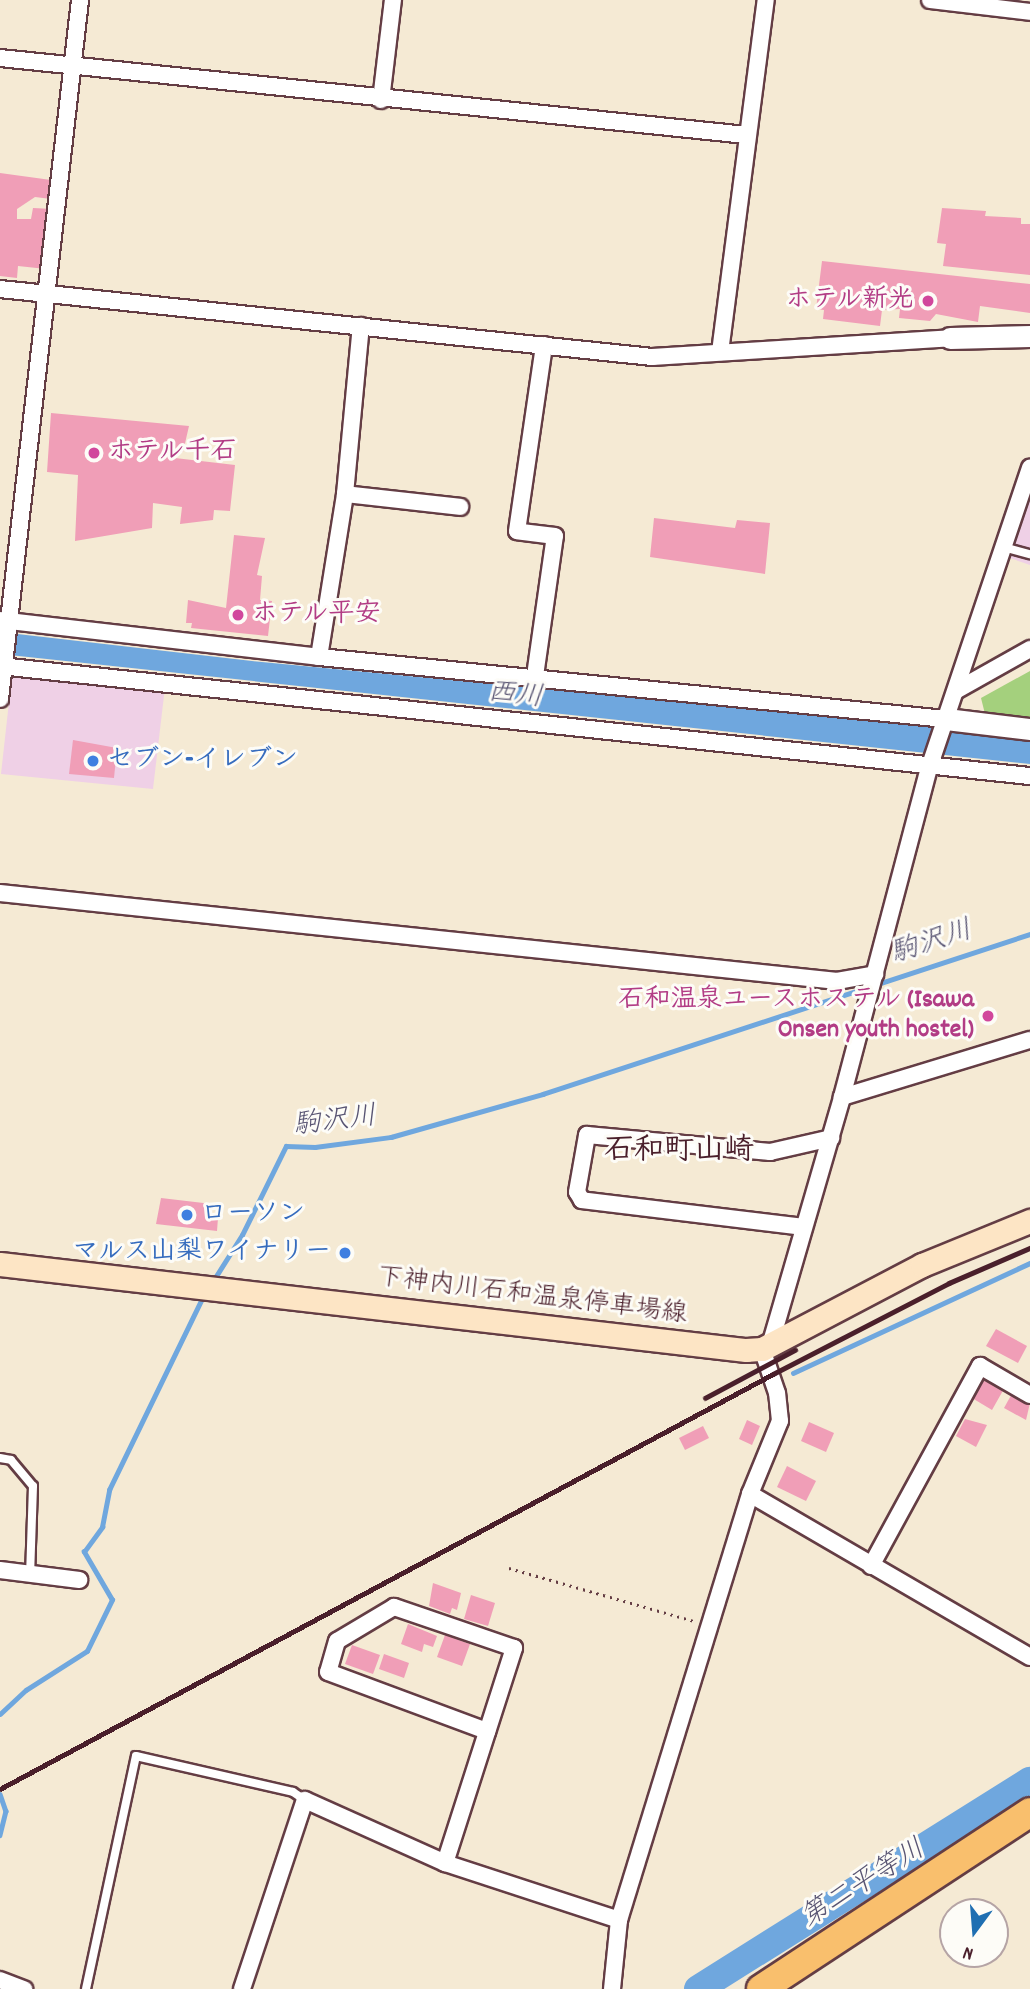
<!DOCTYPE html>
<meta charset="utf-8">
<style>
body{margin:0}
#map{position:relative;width:1030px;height:1989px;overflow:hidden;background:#f5ead4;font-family:Dekko,"Klee One",sans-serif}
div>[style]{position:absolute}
.built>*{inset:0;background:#efd0e6}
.green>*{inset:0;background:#a4d07d}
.water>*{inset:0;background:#6fa7de}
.stream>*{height:4.5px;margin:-2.25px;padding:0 2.25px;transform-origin:2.25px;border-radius:2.25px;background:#6fa7de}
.river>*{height:28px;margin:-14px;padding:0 14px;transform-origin:14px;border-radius:14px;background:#6fa7de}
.building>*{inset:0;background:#f09eb7}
.path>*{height:2.5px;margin-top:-1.25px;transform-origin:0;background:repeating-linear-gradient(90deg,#643d44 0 2px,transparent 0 7px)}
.roads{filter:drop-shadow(2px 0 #643d44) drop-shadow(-2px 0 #643d44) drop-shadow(0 2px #643d44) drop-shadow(0 -2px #643d44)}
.service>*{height:8px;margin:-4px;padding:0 4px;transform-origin:4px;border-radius:4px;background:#fff}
.minor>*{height:16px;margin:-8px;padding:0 8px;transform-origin:8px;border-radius:8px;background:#fff}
.tertiary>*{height:21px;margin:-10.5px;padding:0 10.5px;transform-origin:10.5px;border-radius:10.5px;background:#fff}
.secondary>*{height:23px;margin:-11.5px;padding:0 11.5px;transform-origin:11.5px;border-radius:11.5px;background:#fde5c5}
.trunk>*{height:28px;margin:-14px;padding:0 14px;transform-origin:14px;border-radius:14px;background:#f9bf6d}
.rail>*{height:4.5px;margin:-2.25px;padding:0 2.25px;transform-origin:2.25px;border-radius:2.25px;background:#4a1f2b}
.dots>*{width:19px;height:19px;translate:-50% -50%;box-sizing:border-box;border:4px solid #fdfcf7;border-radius:50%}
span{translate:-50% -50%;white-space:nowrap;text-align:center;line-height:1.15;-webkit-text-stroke:6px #fdfcf7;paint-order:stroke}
.hotel-label{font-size:26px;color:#b23c85;font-weight:700}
.right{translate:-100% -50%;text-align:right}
.left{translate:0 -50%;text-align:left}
.shop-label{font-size:26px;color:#366cbe;font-weight:700}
.street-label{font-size:26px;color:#4a1f2b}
.water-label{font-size:28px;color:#595573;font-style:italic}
.quarter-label{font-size:30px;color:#4a1f2b;font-weight:700}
.north{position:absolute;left:939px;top:1898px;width:70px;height:70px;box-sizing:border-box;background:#fdfcf7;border:2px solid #b5a4a5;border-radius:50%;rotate:196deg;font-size:19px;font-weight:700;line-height:28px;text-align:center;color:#4a1f2b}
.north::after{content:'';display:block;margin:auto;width:24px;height:32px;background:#1f6fb2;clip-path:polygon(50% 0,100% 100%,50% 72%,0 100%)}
</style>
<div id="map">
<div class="built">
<div style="clip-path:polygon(1030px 467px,1030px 565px,1001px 555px)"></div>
<div style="clip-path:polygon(12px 675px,165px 687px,153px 789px,1px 774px)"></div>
</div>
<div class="green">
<div style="clip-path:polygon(1030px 671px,1030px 723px,986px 718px,981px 698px)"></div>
</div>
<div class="water">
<div style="clip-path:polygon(0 632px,252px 661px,1030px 736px,1030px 764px,0 654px)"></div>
</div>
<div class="stream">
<div style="left:875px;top:985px;width:163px;rotate:-18.2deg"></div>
<div style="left:213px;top:1281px;width:54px;rotate:-57.8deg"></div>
<div style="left:242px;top:1235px;width:99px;rotate:-63.7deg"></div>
<div style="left:286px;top:1146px;width:29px;rotate:2deg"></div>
<div style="left:315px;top:1147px;width:77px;rotate:-7.5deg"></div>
<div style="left:391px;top:1137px;width:158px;rotate:-15.8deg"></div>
<div style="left:543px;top:1094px;width:340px;rotate:-18.2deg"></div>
<div style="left:793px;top:1373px;width:261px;rotate:-24.9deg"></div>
<div style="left:0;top:1714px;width:35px;rotate:-43deg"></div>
<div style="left:26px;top:1690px;width:72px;rotate:-32.6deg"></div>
<div style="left:87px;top:1651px;width:57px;rotate:-63.9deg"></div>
<div style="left:112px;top:1600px;width:56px;rotate:-120.3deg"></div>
<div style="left:84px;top:1552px;width:31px;rotate:-54deg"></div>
<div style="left:102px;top:1527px;width:38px;rotate:-79deg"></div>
<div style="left:109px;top:1490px;width:218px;rotate:-64.1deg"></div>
<div style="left:0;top:1794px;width:18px;rotate:71deg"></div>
<div style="left:6px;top:1811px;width:25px;rotate:104deg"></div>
</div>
<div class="river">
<div style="left:698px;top:1989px;width:392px;rotate:-32.1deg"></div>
</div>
<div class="building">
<div style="clip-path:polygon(0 173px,51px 180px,51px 199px,35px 197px,17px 209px,17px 219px,31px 219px,33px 208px,53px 209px,46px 269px,18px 266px,17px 278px,0 276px)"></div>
<div style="clip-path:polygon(942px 208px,986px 211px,985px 216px,1021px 218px,1021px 224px,1030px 224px,1030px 275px,943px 266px,946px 244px,937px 243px)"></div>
<div style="clip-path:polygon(822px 261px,1030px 284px,1030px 313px,980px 306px,978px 322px,936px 314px,930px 321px,899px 318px,900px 309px,882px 310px,880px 326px,823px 319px,824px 310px,816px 309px)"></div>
<div style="clip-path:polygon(51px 413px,189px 426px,183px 452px,175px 451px,175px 458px,235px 465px,230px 511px,214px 510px,213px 520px,180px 524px,182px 507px,153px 503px,152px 528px,75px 541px,78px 475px,47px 472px)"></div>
<div style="clip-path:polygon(654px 518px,735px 528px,737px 520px,770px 523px,765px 574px,650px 557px)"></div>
<div style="clip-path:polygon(234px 535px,265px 538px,257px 575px,262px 576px,260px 600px,272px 601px,268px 636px,191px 628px,192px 623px,186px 623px,188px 600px,226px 608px)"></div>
<div style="clip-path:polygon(73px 740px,117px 748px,114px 778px,69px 774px)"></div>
<div style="clip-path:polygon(161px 1198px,212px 1204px,210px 1216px,218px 1218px,217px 1231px,156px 1224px)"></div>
<div style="clip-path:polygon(996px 1329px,1027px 1346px,1018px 1363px,986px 1346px)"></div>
<div style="clip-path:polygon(992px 1379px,1005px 1387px,992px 1410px,972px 1398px,982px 1380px,989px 1383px)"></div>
<div style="clip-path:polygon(1014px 1390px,1030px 1403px,1026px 1420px,1004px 1408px)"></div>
<div style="clip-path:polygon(965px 1419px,987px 1425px,976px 1447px,956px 1436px)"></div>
<div style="clip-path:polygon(747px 1420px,760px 1426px,752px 1445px,739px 1439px)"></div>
<div style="clip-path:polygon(809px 1422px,834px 1433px,826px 1452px,801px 1441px)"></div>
<div style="clip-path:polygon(703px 1426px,709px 1438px,685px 1450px,679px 1438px)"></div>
<div style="clip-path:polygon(787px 1466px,816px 1481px,806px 1501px,777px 1487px)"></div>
<div style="clip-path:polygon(433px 1583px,461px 1593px,457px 1610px,452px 1608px,450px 1614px,429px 1606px)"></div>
<div style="clip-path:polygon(471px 1595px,495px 1603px,488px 1626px,464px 1619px)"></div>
<div style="clip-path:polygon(408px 1624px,437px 1636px,433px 1647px,424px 1644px,422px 1652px,401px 1644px)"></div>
<div style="clip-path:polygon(445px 1635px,470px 1644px,462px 1666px,437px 1657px)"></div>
<div style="clip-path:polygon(352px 1645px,380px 1655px,373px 1674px,345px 1664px)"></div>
<div style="clip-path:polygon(384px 1654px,409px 1663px,404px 1678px,379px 1669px)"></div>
</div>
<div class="path">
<div style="left:509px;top:1568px;width:192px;rotate:16deg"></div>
</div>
<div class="roads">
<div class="service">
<div style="left:1003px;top:547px;width:28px;rotate:15deg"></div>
<div style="left:0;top:1458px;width:11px;rotate:10deg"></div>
<div style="left:11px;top:1460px;width:34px;rotate:50deg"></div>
<div style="left:33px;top:1486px;width:89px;rotate:91.9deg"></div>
<div style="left:86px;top:1989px;width:238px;rotate:-77.9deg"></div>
<div style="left:136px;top:1756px;width:161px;rotate:12.9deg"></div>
<div style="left:293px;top:1792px;width:14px;rotate:34deg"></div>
</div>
<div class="minor">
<div style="left:930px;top:0;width:101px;rotate:6.8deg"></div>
<div style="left:0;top:58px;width:751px;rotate:5.89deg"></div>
<div style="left:381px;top:100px;width:101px;rotate:-83.2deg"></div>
<div style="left:0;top:289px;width:656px;rotate:5.95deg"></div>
<div style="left:652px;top:357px;width:299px;rotate:-3.6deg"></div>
<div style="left:720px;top:352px;width:355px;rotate:-82.6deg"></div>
<div style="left:345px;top:494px;width:116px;rotate:6.4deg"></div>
<div style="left:0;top:620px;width:321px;rotate:6.6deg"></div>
<div style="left:319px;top:657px;width:630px;rotate:5.65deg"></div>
<div style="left:319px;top:657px;width:165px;rotate:-80.9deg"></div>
<div style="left:345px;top:494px;width:169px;rotate:-84.6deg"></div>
<div style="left:0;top:666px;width:1036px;rotate:6.1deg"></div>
<div style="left:535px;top:676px;width:141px;rotate:-81.9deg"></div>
<div style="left:555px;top:536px;width:38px;rotate:-173deg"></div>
<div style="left:517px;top:531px;width:188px;rotate:-81.7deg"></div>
<div style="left:957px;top:690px;width:84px;rotate:-29.3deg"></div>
<div style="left:0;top:699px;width:704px;rotate:-83.47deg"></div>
<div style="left:0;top:893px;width:842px;rotate:6deg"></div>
<div style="left:837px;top:981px;width:39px;rotate:-10deg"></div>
<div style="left:842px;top:1097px;width:196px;rotate:-16.9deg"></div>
<div style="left:804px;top:1227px;width:224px;rotate:-173.1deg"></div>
<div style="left:582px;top:1200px;width:9px;rotate:-122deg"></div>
<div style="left:577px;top:1192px;width:58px;rotate:-80deg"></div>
<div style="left:587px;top:1135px;width:184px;rotate:5.3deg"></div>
<div style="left:770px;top:1152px;width:63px;rotate:-12.9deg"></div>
<div style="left:771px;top:1342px;width:255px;rotate:-73.8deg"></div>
<div style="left:842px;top:1097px;width:343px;rotate:-75.2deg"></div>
<div style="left:930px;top:765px;width:314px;rotate:-71.4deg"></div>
<div style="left:750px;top:1494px;width:324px;rotate:30.2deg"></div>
<div style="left:871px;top:1566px;width:228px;rotate:-61.4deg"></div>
<div style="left:980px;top:1366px;width:58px;rotate:30.1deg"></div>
<div style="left:0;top:1570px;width:80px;rotate:7.2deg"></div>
<div style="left:445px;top:1863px;width:226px;rotate:-72.2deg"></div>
<div style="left:514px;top:1648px;width:127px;rotate:-161.1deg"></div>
<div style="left:394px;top:1607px;width:66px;rotate:149.2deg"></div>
<div style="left:337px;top:1641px;width:32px;rotate:106deg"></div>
<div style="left:328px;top:1672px;width:170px;rotate:20.4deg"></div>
<div style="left:0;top:1980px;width:26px;rotate:21deg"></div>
<div style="left:242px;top:1989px;width:199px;rotate:-71.6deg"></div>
<div style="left:305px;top:1800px;width:154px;rotate:24.2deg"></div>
<div style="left:445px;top:1863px;width:183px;rotate:18.1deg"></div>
<div style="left:612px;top:1989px;width:69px;rotate:-84.2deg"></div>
<div style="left:619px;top:1920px;width:446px;rotate:-72.9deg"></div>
<div style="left:750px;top:1494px;width:79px;rotate:-67.7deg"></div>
<div style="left:780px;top:1421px;width:28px;rotate:-96deg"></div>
<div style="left:777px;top:1393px;width:46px;rotate:-108.8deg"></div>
</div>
<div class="tertiary">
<div style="left:950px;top:338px;width:80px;rotate:-1.4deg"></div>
<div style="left:946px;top:719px;width:85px;rotate:6.8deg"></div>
</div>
<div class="secondary">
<div style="left:0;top:1264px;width:751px;rotate:6.58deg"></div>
<div style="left:746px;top:1350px;width:16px;rotate:-4deg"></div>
<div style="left:762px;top:1349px;width:181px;rotate:-27.7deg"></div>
<div style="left:922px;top:1265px;width:117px;rotate:-22.2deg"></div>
</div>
<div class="trunk">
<div style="left:761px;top:1989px;width:322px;rotate:-33.3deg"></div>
</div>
</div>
<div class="rail">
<div style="left:705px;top:1398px;width:102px;rotate:-28.1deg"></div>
<div style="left:0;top:1789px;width:877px;rotate:-28.23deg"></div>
<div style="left:773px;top:1374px;width:198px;rotate:-27.3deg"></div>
<div style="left:949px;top:1283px;width:88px;rotate:-23.4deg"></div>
</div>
<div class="dots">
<div style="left:928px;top:301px;background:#d1479c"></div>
<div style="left:94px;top:453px;background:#d1479c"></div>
<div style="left:238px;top:615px;background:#d1479c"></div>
<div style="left:93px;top:761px;background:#3f7fe0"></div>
<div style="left:988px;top:1016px;background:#d1479c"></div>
<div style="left:187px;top:1215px;background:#3f7fe0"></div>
<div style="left:345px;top:1253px;background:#3f7fe0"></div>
</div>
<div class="hotel-label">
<span class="right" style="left:914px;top:301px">ホテル新光</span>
<span class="left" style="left:108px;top:453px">ホテル千石</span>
<span class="left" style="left:252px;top:615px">ホテル平安</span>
<span class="right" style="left:974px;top:1016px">石和温泉ユースホステル (Isawa<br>Onsen youth hostel)</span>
</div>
<div class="shop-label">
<span class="left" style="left:107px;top:761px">セブン-イレブン</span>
<span class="left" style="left:201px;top:1215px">ローソン</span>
<span class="right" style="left:331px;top:1253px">マルス山梨ワイナリー</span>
</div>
<div class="street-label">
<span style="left:532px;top:1297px;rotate:7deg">下神内川石和温泉停車場線</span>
</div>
<div class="water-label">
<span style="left:515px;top:697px;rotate:6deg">西川</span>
<span style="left:932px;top:944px;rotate:-18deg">駒沢川</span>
<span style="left:335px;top:1123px;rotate:-7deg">駒沢川</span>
<span style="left:864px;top:1885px;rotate:-32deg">第二平等川</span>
</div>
<div class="quarter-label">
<span style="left:679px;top:1153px">石和町山崎</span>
</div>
<div class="north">N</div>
</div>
